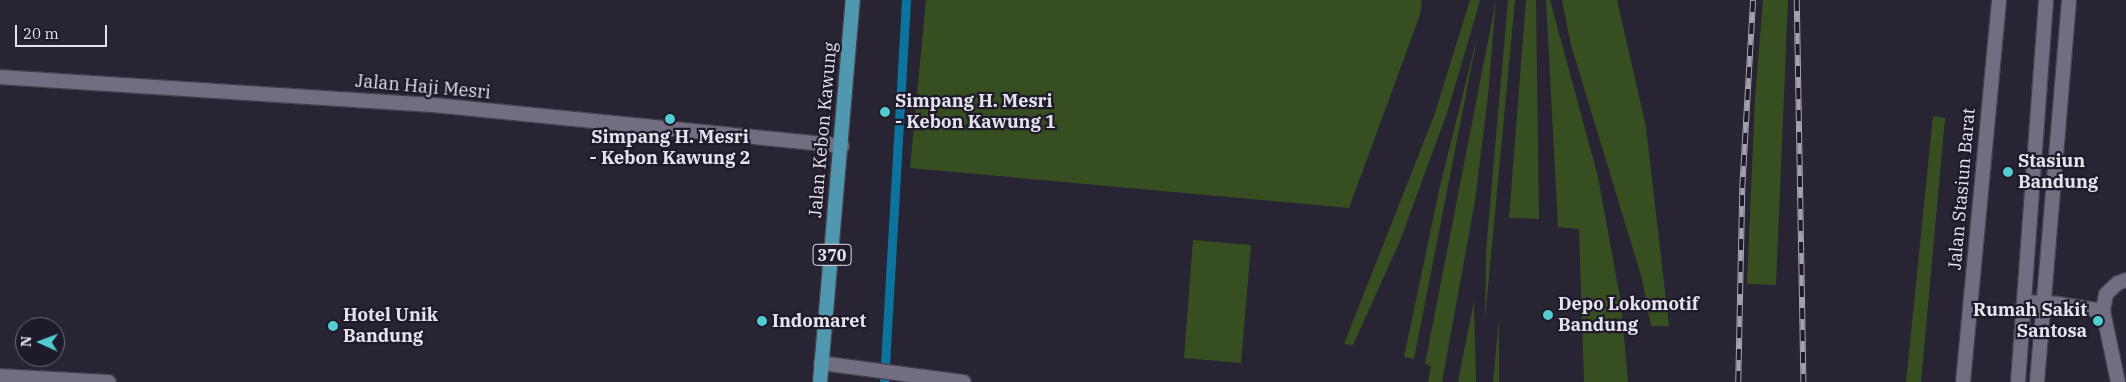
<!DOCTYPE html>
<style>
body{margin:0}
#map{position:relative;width:2126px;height:382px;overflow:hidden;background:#292434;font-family:"IBM Plex Serif",serif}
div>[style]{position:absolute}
.green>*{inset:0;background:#374f20}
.stream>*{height:9px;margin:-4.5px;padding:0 4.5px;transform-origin:4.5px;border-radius:4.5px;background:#0b749e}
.roads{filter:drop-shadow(1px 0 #45404d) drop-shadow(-1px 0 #45404d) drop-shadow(0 1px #45404d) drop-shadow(0 -1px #45404d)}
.service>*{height:14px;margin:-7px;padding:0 7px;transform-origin:7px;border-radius:7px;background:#736d81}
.minor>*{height:14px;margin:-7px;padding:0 7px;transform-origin:7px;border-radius:7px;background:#736d81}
.primary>*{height:14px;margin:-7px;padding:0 7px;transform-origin:7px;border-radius:7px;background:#4f98af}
.rail>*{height:5.5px;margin-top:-2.75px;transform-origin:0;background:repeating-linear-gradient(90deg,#1f1a2a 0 11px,#a4a0ad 0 22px);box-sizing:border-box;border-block:1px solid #a4a0ad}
.dots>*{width:14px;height:14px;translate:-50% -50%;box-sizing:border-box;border:2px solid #1f1a2a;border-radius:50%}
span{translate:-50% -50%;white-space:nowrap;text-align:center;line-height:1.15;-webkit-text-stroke:4.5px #1f1a2a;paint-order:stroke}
.shield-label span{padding:1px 4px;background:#1f1a2a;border:1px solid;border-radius:4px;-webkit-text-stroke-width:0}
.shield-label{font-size:16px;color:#e5e2ed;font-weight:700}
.street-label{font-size:18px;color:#e5e2ed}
.poi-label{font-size:18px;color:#e5e2ed;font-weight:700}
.left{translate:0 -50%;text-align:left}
.right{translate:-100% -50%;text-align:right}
.north{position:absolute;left:15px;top:317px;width:50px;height:50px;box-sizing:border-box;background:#1f1a2a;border:1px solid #6e6a78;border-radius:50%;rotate:272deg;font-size:14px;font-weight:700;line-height:20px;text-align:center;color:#e5e2ed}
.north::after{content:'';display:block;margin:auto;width:18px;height:22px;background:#51ccd1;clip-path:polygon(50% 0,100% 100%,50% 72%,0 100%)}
.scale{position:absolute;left:15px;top:25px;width:92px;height:22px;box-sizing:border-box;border:2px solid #e5e2ed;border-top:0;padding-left:6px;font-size:15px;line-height:18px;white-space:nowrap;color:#e5e2ed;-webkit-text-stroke:4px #1f1a2a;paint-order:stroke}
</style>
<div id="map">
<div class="green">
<div style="clip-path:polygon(926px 0,1422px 0,1420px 15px,1349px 208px,910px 168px)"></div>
<div style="clip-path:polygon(1470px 0,1480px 0,1475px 18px,1447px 113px,1400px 241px,1353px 345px,1344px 344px,1434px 116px)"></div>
<div style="clip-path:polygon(1496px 0,1488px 96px,1475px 201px,1442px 382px,1428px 382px,1431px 366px,1425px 364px)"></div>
<div style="clip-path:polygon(1508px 0,1515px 0,1485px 319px,1486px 251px)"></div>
<div style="clip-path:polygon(1526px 0,1536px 0,1539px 219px,1509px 218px)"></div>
<div style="clip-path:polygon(1546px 0,1550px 0,1598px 177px,1621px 303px,1628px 382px,1584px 382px,1579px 229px,1558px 227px)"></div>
<div style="clip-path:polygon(1562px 0,1617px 0,1646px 127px,1669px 326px,1651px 326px,1642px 279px,1571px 45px)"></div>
<div style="clip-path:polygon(1763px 0,1788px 0,1776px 285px,1747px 284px,1755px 99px)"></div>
<div style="clip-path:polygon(1478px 33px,1414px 359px,1404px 357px,1440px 186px)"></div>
<div style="clip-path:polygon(1933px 116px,1945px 118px,1921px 382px,1906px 382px)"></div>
<div style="clip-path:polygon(1193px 240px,1251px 245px,1241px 363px,1184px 358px)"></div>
<div style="clip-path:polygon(1474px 301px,1476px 382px,1458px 382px)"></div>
<div style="clip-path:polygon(1499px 318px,1499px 382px,1493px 382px)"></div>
</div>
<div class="stream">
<div style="left:884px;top:382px;width:383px;rotate:-86.7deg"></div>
</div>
<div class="roads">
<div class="service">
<div style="left:2025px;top:302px;width:33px;rotate:3deg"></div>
<div style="left:2058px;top:304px;width:46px;rotate:8.8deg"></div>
<div style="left:821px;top:363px;width:144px;rotate:7.6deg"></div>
<div style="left:1963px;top:382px;width:384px;rotate:-84.6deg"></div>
<div style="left:2018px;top:382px;width:383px;rotate:-85.8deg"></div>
<div style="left:2118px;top:382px;width:73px;rotate:-101.9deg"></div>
<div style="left:2103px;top:311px;width:17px;rotate:-80deg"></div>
<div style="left:2106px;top:294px;width:16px;rotate:-43deg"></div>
<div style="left:2118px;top:283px;width:9px;rotate:-21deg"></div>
</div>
<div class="minor">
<div style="left:0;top:77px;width:434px;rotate:3.7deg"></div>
<div style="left:433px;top:105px;width:411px;rotate:5.7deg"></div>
<div style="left:0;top:376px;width:109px;rotate:3.2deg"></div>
<div style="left:2037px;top:382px;width:383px;rotate:-85.2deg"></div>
</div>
<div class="primary">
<div style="left:820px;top:382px;width:383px;rotate:-85.1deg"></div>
</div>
</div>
<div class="rail">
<div style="left:1797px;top:0;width:382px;rotate:89deg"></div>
<div style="left:1738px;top:382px;width:194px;rotate:-88.8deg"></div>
<div style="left:1742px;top:188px;width:188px;rotate:-86.7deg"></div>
</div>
<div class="dots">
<div style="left:885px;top:112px;background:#51ccd1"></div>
<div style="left:670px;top:119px;background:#51ccd1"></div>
<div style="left:2008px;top:172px;background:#51ccd1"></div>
<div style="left:1548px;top:315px;background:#51ccd1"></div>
<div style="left:762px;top:321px;background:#51ccd1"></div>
<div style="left:2098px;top:321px;background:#51ccd1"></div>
<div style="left:333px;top:326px;background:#51ccd1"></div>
</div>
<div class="shield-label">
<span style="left:832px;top:255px">370</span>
</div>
<div class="street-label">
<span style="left:423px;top:87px;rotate:5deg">Jalan Haji Mesri</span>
<span style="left:823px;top:130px;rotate:-85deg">Jalan Kebon Kawung</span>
<span style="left:1962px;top:189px;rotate:-85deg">Jalan Stasiun Barat</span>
</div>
<div class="poi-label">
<span class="left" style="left:895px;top:112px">Simpang H. Mesri<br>- Kebon Kawung 1</span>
<span style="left:670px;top:148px">Simpang H. Mesri<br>- Kebon Kawung 2</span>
<span class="left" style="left:2018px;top:172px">Stasiun<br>Bandung</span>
<span class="left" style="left:1558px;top:315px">Depo Lokomotif<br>Bandung</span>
<span class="right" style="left:2087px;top:321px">Rumah Sakit<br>Santosa</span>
<span class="left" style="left:343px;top:326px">Hotel Unik<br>Bandung</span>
<span class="left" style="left:772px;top:321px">Indomaret</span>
</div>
<div class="north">N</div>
<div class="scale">20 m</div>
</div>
